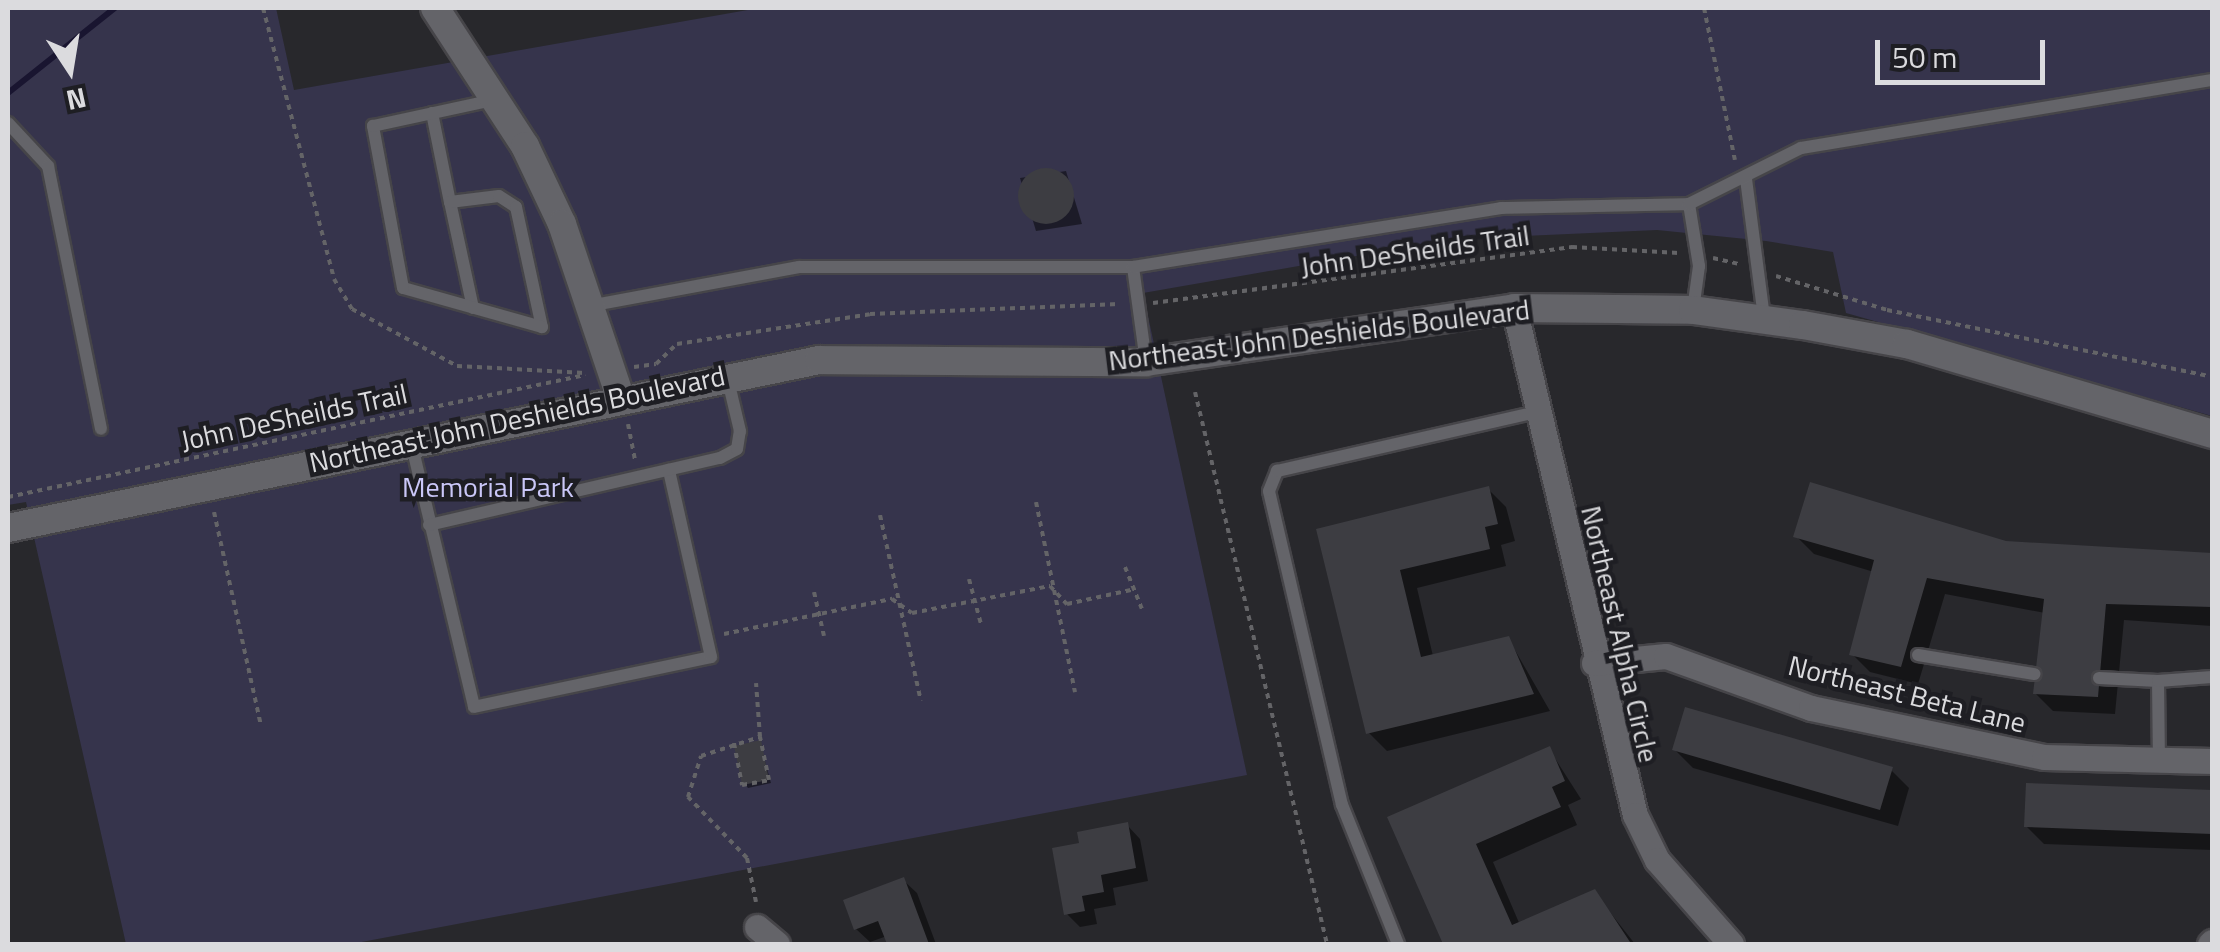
<!DOCTYPE html>
<style>
body{margin:0}
#map{position:relative;width:2220px;height:952px;overflow:hidden;background:#28282c;font-family:"Titillium Web",sans-serif}
div>[style]{position:absolute}
.green>*{inset:0;background:#36344c}
.shadow>*{inset:0;background:#0007}
.stream>*{height:6px;margin:-3px;padding:0 3px;transform-origin:3px;border-radius:3px;background:#191530}
.building>*{inset:0;background:#3d3d42}
.round{border-radius:50%}
.path>*{height:4px;margin-top:-2px;transform-origin:0;background:repeating-linear-gradient(90deg,#646467 0 5px,transparent 0 10px)}
.roads{filter:drop-shadow(2px 0 #464549) drop-shadow(-2px 0 #464549) drop-shadow(0 2px #464549) drop-shadow(0 -2px #464549)}
.service>*{height:12px;margin:-6px;padding:0 6px;transform-origin:6px;border-radius:6px;background:#646469}
.minor>*{height:25px;margin:-12.5px;padding:0 12.5px;transform-origin:12.5px;border-radius:12.5px;background:#646469}
.tertiary>*{height:28px;margin:-14px;padding:0 14px;transform-origin:14px;border-radius:14px;background:#646469}
span{translate:-50% -50%;white-space:nowrap;text-align:center;line-height:1.15;-webkit-text-stroke:9px #1e1e23;paint-order:stroke}
.street-label{font-size:28px;color:#dbdbde}
.park-label{font-size:28px;color:#cac7f7}
.frame{position:absolute;inset:0;border:10px solid #dbdbde;pointer-events:none}
.north{position:absolute;left:20px;top:20px;width:100px;height:100px;-webkit-text-stroke:8px #1e1e23;paint-order:stroke;rotate:168deg;font-size:28px;font-weight:700;line-height:40px;text-align:center;color:#dbdbde}
.north::after{content:'';display:block;margin:auto;width:35px;height:45px;background:#dbdbde;clip-path:polygon(50% 0,100% 100%,50% 72%,0 100%)}
.scale{position:absolute;left:1875px;top:40px;width:170px;height:45px;box-sizing:border-box;border:5px solid #dbdbde;border-top:0;padding-left:12px;font-size:30px;line-height:35px;white-space:nowrap;color:#dbdbde;-webkit-text-stroke:8px #1e1e23;paint-order:stroke}
</style>
<div id="map">
<div class="green">
<div style="clip-path:polygon(8px 8px,276px 8px,294px 90px,759px 8px,2212px 8px,2212px 416px,1846px 313px,1833px 252px,1766px 241px,1657px 230px,1454px 239px,1143px 293px,1247px 775px,351px 944px,126px 944px,26px 502px,8px 505px)"></div>
</div>
<div class="shadow">
<div style="clip-path:polygon(1066px 171px,1082px 224px,1036px 231px,1020px 178px)"></div>
<div style="clip-path:polygon(1488px 489px,1506px 507px,1515px 541px,1501px 545px,1506px 566px,1417px 588px,1433px 656px,1508px 638px,1550px 711px,1387px 751px,1369px 733px,1319px 530px)"></div>
<div style="clip-path:polygon(1796px 536px,2212px 556px,2212px 626px,2124px 620px,2115px 714px,2053px 711px,2035px 693px,2045px 613px,1945px 594px,1918px 684px,1870px 672px,1852px 654px,1874px 572px,1814px 554px)"></div>
<div style="clip-path:polygon(760px 743px,771px 783px,748px 788px,745px 784px)"></div>
<div style="clip-path:polygon(1549px 749px,1581px 799px,1568px 805px,1577px 825px,1493px 862px,1520px 925px,1594px 892px,1635px 944px,1445px 944px,1390px 818px)"></div>
<div style="clip-path:polygon(1675px 750px,1891px 770px,1909px 788px,1898px 826px,1693px 768px)"></div>
<div style="clip-path:polygon(2028px 785px,2212px 792px,2212px 850px,2044px 844px,2026px 826px)"></div>
<div style="clip-path:polygon(1127px 825px,1140px 839px,1148px 881px,1113px 888px,1116px 905px,1094px 909px,1097px 924px,1080px 927px,1067px 914px,1082px 845px)"></div>
<div style="clip-path:polygon(903px 880px,917px 893px,936px 944px,890px 944px,887px 936px,870px 942px,856px 929px)"></div>
</div>
<div class="stream">
<div style="left:8px;top:93px;width:137px;rotate:-38.5deg"></div>
</div>
<div class="building">
<div class="round" style="left:1018px;top:168px;width:56px;height:56px"></div>
<div style="clip-path:polygon(1810px 482px,2006px 541px,2212px 553px,2212px 607px,2106px 604px,2098px 697px,2033px 694px,2044px 599px,1927px 578px,1901px 667px,1849px 655px,1874px 560px,1793px 537px)"></div>
<div style="clip-path:polygon(1489px 486px,1498px 524px,1485px 527px,1490px 549px,1400px 570px,1421px 657px,1509px 636px,1534px 694px,1366px 734px,1316px 529px)"></div>
<div style="clip-path:polygon(1685px 707px,1893px 767px,1880px 810px,1672px 750px)"></div>
<div style="clip-path:polygon(761px 740px,769px 780px,742px 785px,734px 746px)"></div>
<div style="clip-path:polygon(1550px 746px,1565px 781px,1552px 787px,1561px 807px,1476px 844px,1512px 925px,1595px 889px,1630px 942px,1443px 944px,1387px 817px)"></div>
<div style="clip-path:polygon(2026px 783px,2212px 790px,2212px 834px,2024px 827px)"></div>
<div style="clip-path:polygon(1128px 822px,1136px 868px,1101px 875px,1104px 892px,1082px 896px,1085px 911px,1064px 915px,1052px 848px,1079px 843px,1077px 832px)"></div>
<div style="clip-path:polygon(904px 877px,929px 944px,887px 944px,878px 921px,854px 930px,843px 900px)"></div>
</div>
<div class="path">
<div style="left:263px;top:8px;width:280px;rotate:75.3deg"></div>
<div style="left:334px;top:279px;width:35px;rotate:59deg"></div>
<div style="left:352px;top:309px;width:119px;rotate:28.5deg"></div>
<div style="left:457px;top:366px;width:128px;rotate:3.1deg"></div>
<div style="left:1704px;top:8px;width:155px;rotate:78.5deg"></div>
<div style="left:1713px;top:258px;width:26px;rotate:13deg"></div>
<div style="left:1776px;top:276px;width:116px;rotate:17deg"></div>
<div style="left:1887px;top:310px;width:332px;rotate:11.6deg"></div>
<div style="left:1153px;top:303px;width:423px;rotate:-7.6deg"></div>
<div style="left:1572px;top:247px;width:107px;rotate:3.2deg"></div>
<div style="left:634px;top:367px;width:22px;rotate:-8deg"></div>
<div style="left:656px;top:364px;width:29px;rotate:-44deg"></div>
<div style="left:677px;top:344px;width:195px;rotate:-8.8deg"></div>
<div style="left:870px;top:314px;width:249px;rotate:-2.3deg"></div>
<div style="left:1195px;top:392px;width:568px;rotate:76.55deg"></div>
<div style="left:628px;top:424px;width:36px;rotate:79deg"></div>
<div style="left:8px;top:497px;width:590px;rotate:-11.94deg"></div>
<div style="left:1036px;top:502px;width:194px;rotate:78.4deg"></div>
<div style="left:214px;top:512px;width:218px;rotate:77.6deg"></div>
<div style="left:880px;top:515px;width:190px;rotate:77.6deg"></div>
<div style="left:1125px;top:567px;width:45px;rotate:68deg"></div>
<div style="left:969px;top:579px;width:47px;rotate:75.1deg"></div>
<div style="left:814px;top:592px;width:45px;rotate:77.2deg"></div>
<div style="left:724px;top:634px;width:172px;rotate:-11.8deg"></div>
<div style="left:892px;top:599px;width:24px;rotate:35deg"></div>
<div style="left:912px;top:613px;width:141px;rotate:-11.1deg"></div>
<div style="left:1050px;top:586px;width:25px;rotate:47deg"></div>
<div style="left:1067px;top:604px;width:70px;rotate:-12.4deg"></div>
<div style="left:734px;top:743px;width:43px;rotate:79.2deg"></div>
<div style="left:742px;top:785px;width:27px;rotate:-10deg"></div>
<div style="left:769px;top:780px;width:44px;rotate:-101.8deg"></div>
<div style="left:756px;top:902px;width:45px;rotate:-101.6deg"></div>
<div style="left:747px;top:858px;width:85px;rotate:-134deg"></div>
<div style="left:688px;top:797px;width:43px;rotate:-72.4deg"></div>
<div style="left:701px;top:756px;width:62px;rotate:-17.9deg"></div>
<div style="left:760px;top:737px;width:54px;rotate:-94.2deg"></div>
</div>
<div class="roads">
<div class="service">
<div style="left:432px;top:113px;width:91px;rotate:78.6deg"></div>
<div style="left:8px;top:123px;width:59px;rotate:47.1deg"></div>
<div style="left:48px;top:166px;width:268px;rotate:78.6deg"></div>
<div style="left:1746px;top:179px;width:140px;rotate:82.6deg"></div>
<div style="left:1689px;top:204px;width:63px;rotate:80.8deg"></div>
<div style="left:1699px;top:266px;width:44px;rotate:97.8deg"></div>
<div style="left:1133px;top:267px;width:96px;rotate:82.2deg"></div>
<div style="left:594px;top:305px;width:208px;rotate:-10.5deg"></div>
<div style="left:799px;top:267px;width:334px"></div>
<div style="left:1133px;top:267px;width:373px;rotate:-9.1deg"></div>
<div style="left:1501px;top:208px;width:188px;rotate:-1.2deg"></div>
<div style="left:1689px;top:204px;width:125px;rotate:-26.6deg"></div>
<div style="left:1801px;top:148px;width:417px;rotate:-9.4deg"></div>
<div style="left:473px;top:308px;width:108px;rotate:-102.2deg"></div>
<div style="left:450px;top:202px;width:49px;rotate:-7deg"></div>
<div style="left:499px;top:196px;width:20px;rotate:33deg"></div>
<div style="left:516px;top:207px;width:123px;rotate:77.8deg"></div>
<div style="left:542px;top:327px;width:144px;rotate:-164.3deg"></div>
<div style="left:403px;top:288px;width:165px;rotate:-100.5deg"></div>
<div style="left:373px;top:126px;width:123px;rotate:-12.2deg"></div>
<div style="left:411px;top:442px;width:272px;rotate:76.6deg"></div>
<div style="left:474px;top:707px;width:242px;rotate:-11.9deg"></div>
<div style="left:711px;top:657px;width:192px;rotate:-102.7deg"></div>
<div style="left:429px;top:525px;width:299px;rotate:-13deg"></div>
<div style="left:720px;top:458px;width:19px;rotate:-28deg"></div>
<div style="left:737px;top:449px;width:18px;rotate:-81deg"></div>
<div style="left:740px;top:431px;width:57px;rotate:-103.3deg"></div>
<div style="left:1918px;top:655px;width:118px;rotate:9.3deg"></div>
<div style="left:2099px;top:678px;width:59px;rotate:2.9deg"></div>
<div style="left:2158px;top:681px;width:79px;rotate:89.3deg"></div>
<div style="left:2158px;top:681px;width:54px;rotate:-4.2deg"></div>
<div style="left:1398px;top:944px;width:150px;rotate:-111.9deg"></div>
<div style="left:1342px;top:805px;width:322px;rotate:-103.1deg"></div>
<div style="left:1269px;top:491px;width:22px;rotate:-68deg"></div>
<div style="left:1277px;top:471px;width:267px;rotate:-12.8deg"></div>
</div>
<div class="minor">
<div style="left:1514px;top:308px;width:521px;rotate:76.58deg"></div>
<div style="left:1635px;top:815px;width:50px;rotate:63.9deg"></div>
<div style="left:1657px;top:860px;width:112px;rotate:48.6deg"></div>
<div style="left:1594px;top:663px;width:72px;rotate:-5.6deg"></div>
<div style="left:1666px;top:656px;width:154px;rotate:19.7deg"></div>
<div style="left:1811px;top:708px;width:238px;rotate:11.9deg"></div>
<div style="left:2044px;top:757px;width:168px;rotate:1.4deg"></div>
<div style="left:757px;top:927px;width:26px;rotate:40deg"></div>
<div style="left:2210px;top:944px;width:3px;rotate:-45deg"></div>
</div>
<div class="tertiary">
<div style="left:435px;top:8px;width:165px;rotate:56.9deg"></div>
<div style="left:525px;top:146px;width:86px;rotate:64.6deg"></div>
<div style="left:562px;top:224px;width:182px;rotate:71.4deg"></div>
<div style="left:8px;top:528px;width:828px;rotate:-11.7deg"></div>
<div style="left:819px;top:360px;width:327px;rotate:0.4deg"></div>
<div style="left:1146px;top:362px;width:372px;rotate:-8.3deg"></div>
<div style="left:1514px;top:308px;width:179px;rotate:0.6deg"></div>
<div style="left:1693px;top:310px;width:111px;rotate:7.8deg"></div>
<div style="left:1803px;top:325px;width:106px;rotate:10.4deg"></div>
<div style="left:1907px;top:344px;width:318px;rotate:16.4deg"></div>
</div>
</div>
<div class="street-label">
<span style="left:1415px;top:251px;rotate:-8deg">John DeSheilds Trail</span>
<span style="left:1319px;top:335px;rotate:-7deg">Northeast John Deshields Boulevard</span>
<span style="left:294px;top:417px;rotate:-12deg">John DeSheilds Trail</span>
<span style="left:517px;top:419px;rotate:-12deg">Northeast John Deshields Boulevard</span>
<span style="left:1620px;top:634px;rotate:77deg">Northeast Alpha Circle</span>
<span style="left:1907px;top:694px;rotate:14deg">Northeast Beta Lane</span>
</div>
<div class="park-label">
<span style="left:488px;top:487px">Memorial Park</span>
</div>
<div class="frame"></div>
<div class="north">N</div>
<div class="scale">50 m</div>
</div>
